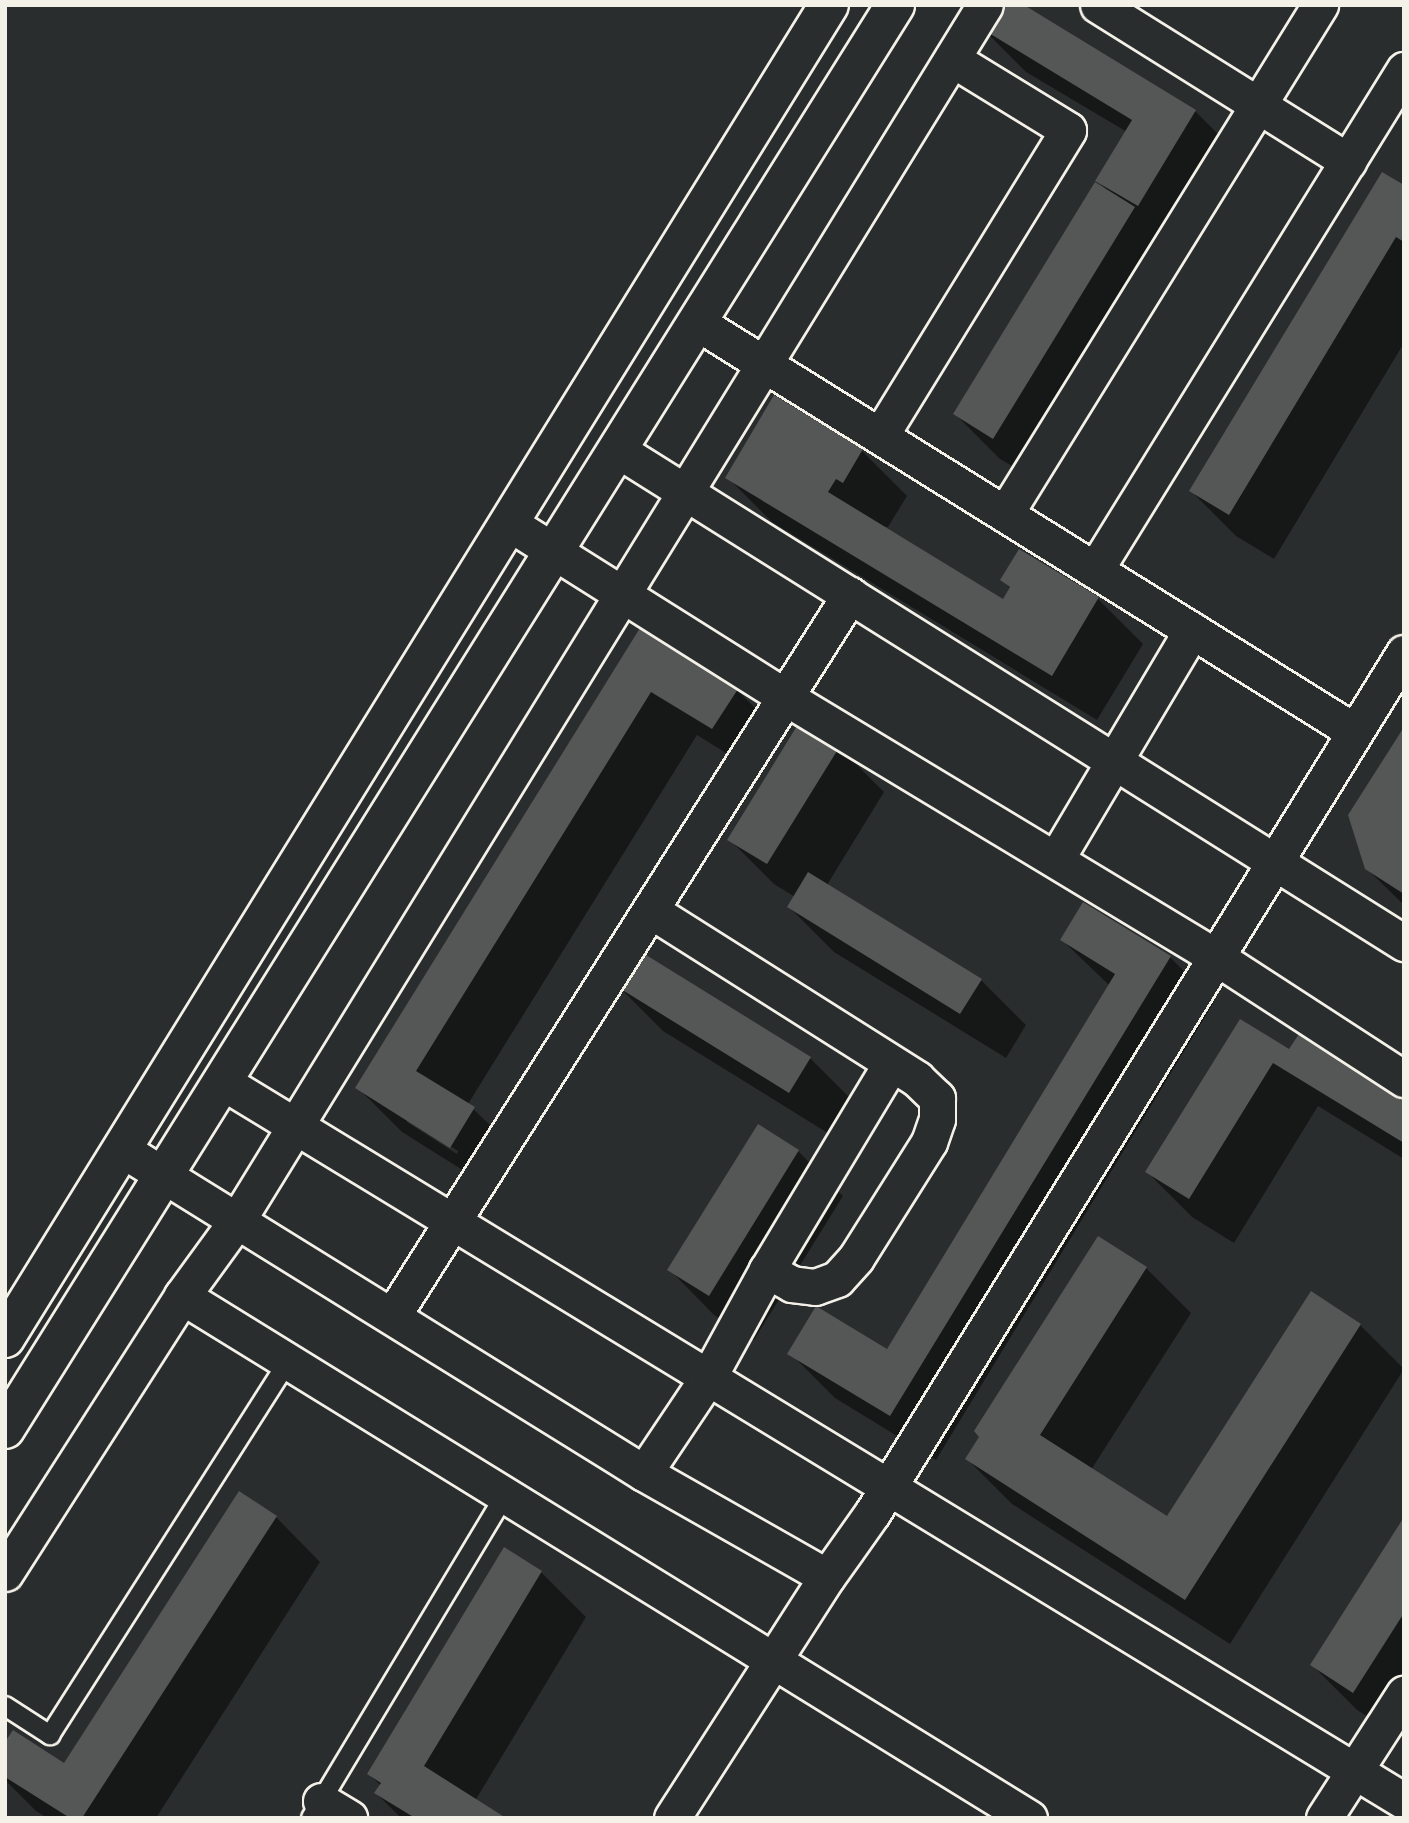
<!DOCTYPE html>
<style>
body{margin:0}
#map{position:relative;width:1409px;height:1823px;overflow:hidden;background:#2a2d2e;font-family:"Playpen Sans",sans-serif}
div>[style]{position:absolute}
.shadow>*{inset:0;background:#0007}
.building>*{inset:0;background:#555756}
.roads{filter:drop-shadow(2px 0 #f4f1e8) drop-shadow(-2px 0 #f4f1e8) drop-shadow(0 2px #f4f1e8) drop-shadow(0 -2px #f4f1e8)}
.service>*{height:18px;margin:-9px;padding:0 9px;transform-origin:9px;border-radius:9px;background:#2a2d2e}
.minor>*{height:35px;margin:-17.5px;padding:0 17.5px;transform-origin:17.5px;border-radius:17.5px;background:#2a2d2e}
.secondary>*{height:38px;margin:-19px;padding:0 19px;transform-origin:19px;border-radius:19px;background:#2a2d2e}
span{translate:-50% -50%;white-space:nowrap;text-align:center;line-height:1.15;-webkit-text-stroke:5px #2a2d2e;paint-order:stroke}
.frame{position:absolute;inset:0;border:7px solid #f4f1e8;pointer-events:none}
</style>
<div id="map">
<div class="shadow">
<div style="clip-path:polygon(981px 27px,1195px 111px,1240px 156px,1039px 482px,1000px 459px,955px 414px,1107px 190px,1097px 180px,1127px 132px,1026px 72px)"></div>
<div style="clip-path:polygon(1404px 187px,1404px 343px,1274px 559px,1236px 536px,1191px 491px)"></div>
<div style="clip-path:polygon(862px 451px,907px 496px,888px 527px,880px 526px,1004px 601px,1011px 589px,1002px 580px,1020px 551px,1098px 599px,1143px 644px,1097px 720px,772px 522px,727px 477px)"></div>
<div style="clip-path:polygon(evenodd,640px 630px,737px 690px,782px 735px,758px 773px,697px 735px,468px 1104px,519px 1153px,496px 1191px,402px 1132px,357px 1087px,640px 630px,407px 1118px,458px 1151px,457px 1154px,407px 1122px,407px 1118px)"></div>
<div style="clip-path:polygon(1404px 730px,1404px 905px,1366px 868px)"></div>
<div style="clip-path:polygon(839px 747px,884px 792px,827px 885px,981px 980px,1026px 1025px,1006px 1058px,834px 952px,789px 907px,795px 897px,774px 884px,729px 839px)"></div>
<div style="clip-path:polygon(1062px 940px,1170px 957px,1214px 1002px,936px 1460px,835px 1398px,790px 1353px,887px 1351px,1110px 986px)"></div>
<div style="clip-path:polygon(618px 986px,810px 1058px,855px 1103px,834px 1137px,663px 1031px)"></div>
<div style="clip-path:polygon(1240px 1021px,1290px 1051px,1404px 1101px,1404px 1159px,1318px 1106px,1234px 1243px,1192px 1217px,1147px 1172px)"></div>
<div style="clip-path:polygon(798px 1151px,843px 1196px,754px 1340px,714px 1315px,670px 1270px)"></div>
<div style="clip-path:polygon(1146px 1268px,1191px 1313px,1091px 1470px,1168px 1519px,1360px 1325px,1404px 1369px,1230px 1644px,1012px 1504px,967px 1459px)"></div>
<div style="clip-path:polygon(276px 1517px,320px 1562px,156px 1818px,47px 1818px,36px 1811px,5px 1780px,5px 1745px,64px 1765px)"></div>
<div style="clip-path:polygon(1404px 1520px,1404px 1729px,1399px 1736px,1357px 1710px,1312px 1665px)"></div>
<div style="clip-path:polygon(541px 1572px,586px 1617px,475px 1801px,502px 1818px,401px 1818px,376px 1793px,381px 1786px,369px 1774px)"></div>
</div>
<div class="building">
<div style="clip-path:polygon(992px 5px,1024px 5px,1196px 110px,1138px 206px,1095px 181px,1132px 120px,979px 27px)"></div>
<div style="clip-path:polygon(1382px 172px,1404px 185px,1404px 242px,1396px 237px,1229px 515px,1189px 491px)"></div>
<div style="clip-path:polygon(1095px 182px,1135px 207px,993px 439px,953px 414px)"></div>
<div style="clip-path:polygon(774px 395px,863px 449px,843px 483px,836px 479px,828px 492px,1003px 599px,1010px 587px,1000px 580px,1019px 549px,1099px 597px,1052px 676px,725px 478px)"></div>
<div style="clip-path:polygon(640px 628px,738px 689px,712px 729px,651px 692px,416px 1071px,475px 1107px,450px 1148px,355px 1088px)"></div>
<div style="clip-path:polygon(800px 721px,840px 746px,767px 864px,727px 840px)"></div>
<div style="clip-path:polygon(1404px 727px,1404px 894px,1365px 869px,1348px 815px)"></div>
<div style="clip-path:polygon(808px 872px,982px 979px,960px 1014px,787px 907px)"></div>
<div style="clip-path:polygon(1083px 902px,1171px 956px,890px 1416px,787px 1354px,816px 1306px,887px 1349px,1115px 974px,1060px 940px)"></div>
<div style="clip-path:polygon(638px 950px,811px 1057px,789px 1093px,616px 986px)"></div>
<div style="clip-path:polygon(1240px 1019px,1289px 1049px,1299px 1034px,1404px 1099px,1404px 1143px,1273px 1063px,1189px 1199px,1145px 1172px)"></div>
<div style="clip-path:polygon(758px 1124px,799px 1150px,709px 1296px,667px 1270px)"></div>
<div style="clip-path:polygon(1098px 1236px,1147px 1267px,1040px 1435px,1167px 1516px,1311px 1291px,1361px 1324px,1185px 1600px,965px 1459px,979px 1437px,974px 1431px)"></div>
<div style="clip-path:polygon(239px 1491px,277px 1516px,82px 1818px,70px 1818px,5px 1777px,5px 1742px,13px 1730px,64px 1763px)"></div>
<div style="clip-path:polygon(1404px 1517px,1404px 1613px,1353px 1693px,1310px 1665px)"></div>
<div style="clip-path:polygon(504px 1547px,542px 1571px,424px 1766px,506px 1818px,415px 1818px,374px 1793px,381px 1783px,367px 1774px)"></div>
</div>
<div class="roads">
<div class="service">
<div style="left:5px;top:1706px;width:54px;rotate:32.8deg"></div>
<div style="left:50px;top:1735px;width:443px;rotate:-57.5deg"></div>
<div style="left:311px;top:1818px;width:377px;rotate:-59deg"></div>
</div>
<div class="minor">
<div style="left:1098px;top:5px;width:295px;rotate:32deg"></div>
<div style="left:698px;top:323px;width:774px;rotate:31.9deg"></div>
<div style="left:880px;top:436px;width:359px;rotate:-58.4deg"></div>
<div style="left:1068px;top:130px;width:136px;rotate:-148.5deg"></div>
<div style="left:618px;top:450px;width:928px;rotate:32.1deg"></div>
<div style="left:1005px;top:514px;width:599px;rotate:-58.25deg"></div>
<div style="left:509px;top:523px;width:326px;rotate:32.2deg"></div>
<div style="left:785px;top:697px;width:503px;rotate:31.1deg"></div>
<div style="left:1216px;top:957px;width:224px;rotate:33deg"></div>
<div style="left:1095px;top:570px;width:588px;rotate:-58.28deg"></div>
<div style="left:1056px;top:859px;width:266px;rotate:-59.3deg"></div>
<div style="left:650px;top:910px;width:316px;rotate:32.3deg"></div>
<div style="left:917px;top:1079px;width:28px;rotate:44deg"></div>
<div style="left:937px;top:1098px;width:21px;rotate:90deg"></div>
<div style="left:937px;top:1119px;width:24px;rotate:109deg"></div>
<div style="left:929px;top:1142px;width:137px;rotate:122.2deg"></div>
<div style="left:856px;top:1258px;width:28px;rotate:132deg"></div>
<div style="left:837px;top:1279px;width:23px;rotate:160deg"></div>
<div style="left:815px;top:1287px;width:23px;rotate:-173deg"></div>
<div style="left:792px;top:1284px;width:29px;rotate:-151deg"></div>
<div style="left:223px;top:1082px;width:1383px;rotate:31.33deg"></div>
<div style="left:123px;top:1150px;width:613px;rotate:31.8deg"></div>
<div style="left:644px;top:1473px;width:210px;rotate:29.6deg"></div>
<div style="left:827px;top:1577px;width:80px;rotate:-54.7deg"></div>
<div style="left:873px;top:1512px;width:1010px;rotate:-58.28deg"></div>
<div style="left:182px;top:1296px;width:995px;rotate:31.65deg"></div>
<div style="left:393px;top:1315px;width:853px;rotate:-57.6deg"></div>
<div style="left:644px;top:1473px;width:117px;rotate:-56.2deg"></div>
<div style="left:709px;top:1376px;width:121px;rotate:-61.3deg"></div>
<div style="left:767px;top:1270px;width:240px;rotate:-59deg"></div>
<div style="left:5px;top:1573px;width:329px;rotate:-57.4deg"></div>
<div style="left:182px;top:1296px;width:95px;rotate:-54deg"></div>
<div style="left:238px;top:1219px;width:1425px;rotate:-58.4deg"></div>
<div style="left:321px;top:1801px;width:33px;rotate:31deg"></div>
<div style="left:672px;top:1818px;width:287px;rotate:-57.3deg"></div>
<div style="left:1324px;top:1818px;width:148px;rotate:-57.2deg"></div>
</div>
<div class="secondary">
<div style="left:5px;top:1338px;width:1567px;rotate:-58.28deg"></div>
<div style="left:5px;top:1429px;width:1679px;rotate:-57.99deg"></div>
</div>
</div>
<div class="frame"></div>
</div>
